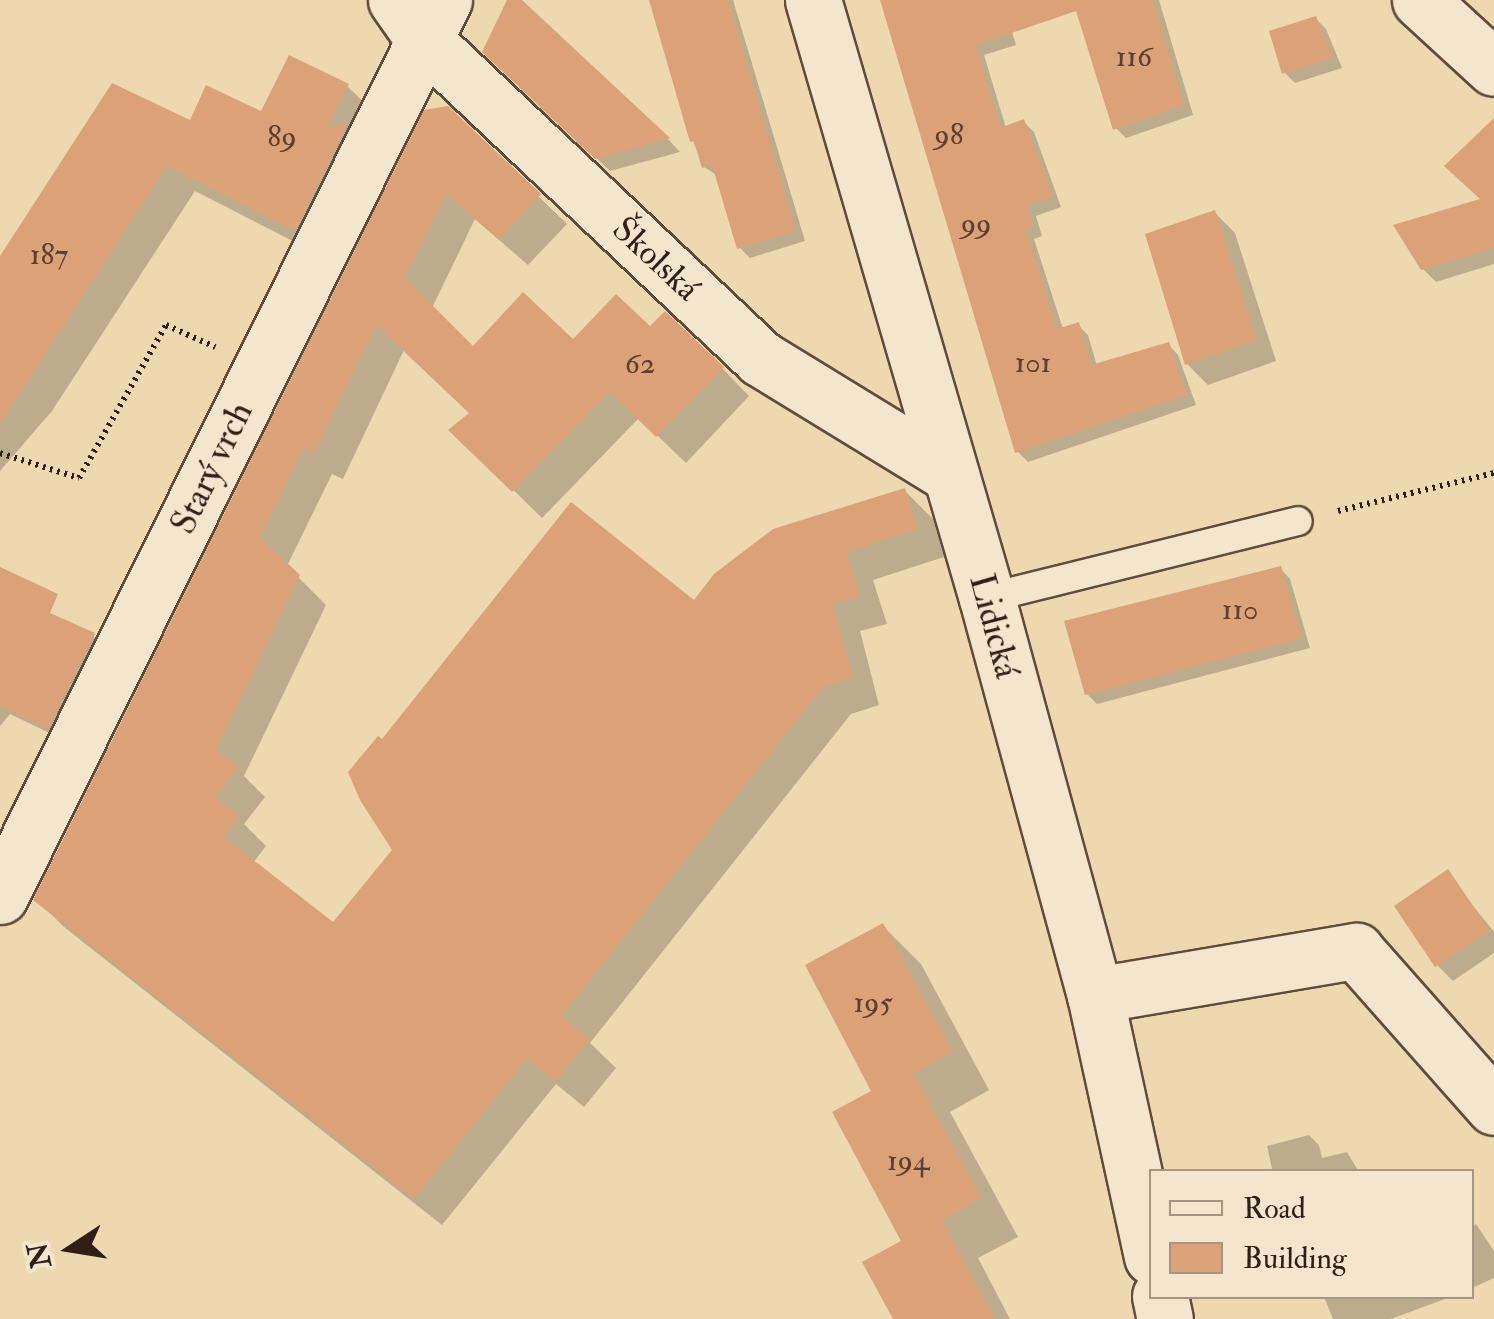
<!DOCTYPE html>
<meta charset="utf-8">
<style>
body{margin:0}
#map{position:relative;width:1494px;height:1319px;overflow:hidden;background:#edd8b0;font-family:"IM FELL Double Pica",serif}
div>[style]{position:absolute}
.shadow>*{inset:0;background:#0003}
.building>*{inset:0;background:#dba178}
.path>*{height:6px;margin-top:-3px;transform-origin:0;background:repeating-linear-gradient(90deg,#301e17 0 2.5px,transparent 0 7.5px)}
.roads{filter:drop-shadow(2px 0 #5f4c3d) drop-shadow(-2px 0 #5f4c3d) drop-shadow(0 2px #5f4c3d) drop-shadow(0 -2px #5f4c3d)}
.service>*{height:28px;margin:-14px;padding:0 14px;transform-origin:14px;border-radius:14px;background:#f3e6cc}
.minor>*{height:55px;margin:-27.5px;padding:0 27.5px;transform-origin:27.5px;border-radius:27.5px;background:#f3e6cc}
.tertiary>*{height:55px;margin:-27.5px;padding:0 27.5px;transform-origin:27.5px;border-radius:27.5px;background:#f3e6cc}
span{translate:-50% -50%;white-space:nowrap;text-align:center;line-height:1.15;-webkit-text-stroke:8px #f3e6cc;paint-order:stroke}
.number-label{font-size:30px;color:#5b3f2f}
.number-label span{-webkit-text-stroke-width:0}
.street-label{font-size:35px;color:#301e17}
.legend{position:absolute;left:1149px;top:1169px;width:325px;height:130px;box-sizing:border-box;background:#f3e6cc;border:2px solid #a59684;margin:0;padding:12px 18px;list-style:none;font-size:30px;color:#301e17}
.legend li{display:flex;align-items:center;gap:20px;height:50px}
.legend b{width:50px;border:2px solid #a59684}
.north{position:absolute;left:20px;top:1199px;width:100px;height:100px;-webkit-text-stroke:8px #f3e6cc;paint-order:stroke;rotate:258deg;font-size:28px;font-weight:700;line-height:40px;text-align:center;color:#301e17}
.north::after{content:'';display:block;margin:auto;width:35px;height:45px;background:#301e17;clip-path:polygon(50% 0,100% 100%,50% 72%,0 100%)}
</style>
<div id="map">
<div class="shadow">
<div style="clip-path:polygon(651px 0,733px 0,805px 241px,750px 258px,740px 248px,718px 176px,704px 167px,693px 141px)"></div>
<div style="clip-path:polygon(883px 0,1002px 0,1016px 45px,984px 55px,1006px 128px,1024px 122px,1034px 132px,1061px 207px,1036px 216px,1042px 236px,1034px 239px,1063px 329px,1078px 325px,1088px 335px,1097px 366px,1168px 344px,1178px 355px,1196px 405px,1028px 462px,1018px 452px)"></div>
<div style="clip-path:polygon(1093px 0,1159px 0,1193px 115px,1126px 138px,1116px 128px)"></div>
<div style="clip-path:polygon(1315px 18px,1326px 29px,1342px 68px,1295px 83px,1285px 73px)"></div>
<div style="clip-path:polygon(539px 19px,669px 140px,680px 152px,610px 171px,485px 51px)"></div>
<div style="clip-path:polygon(347px 86px,374px 112px,322px 256px,195px 191px,52px 411px,0 471px,0 260px,191px 123px,263px 114px)"></div>
<div style="clip-path:polygon(447px 108px,567px 224px,528px 265px,475px 219px,432px 308px,473px 350px,573px 342px,650px 329px,722px 368px,749px 396px,686px 463px,639px 418px,542px 518px,452px 430px,472px 414px,404px 350px,343px 479px,332px 474px,287px 566px,326px 605px,244px 776px,265px 797px,244px 824px,266px 846px,253px 863px,334px 926px,395px 850px,382px 742px,694px 604px,905px 491px,933px 519px,944px 557px,873px 580px,887px 624px,860px 631px,879px 705px,851px 714px,590px 1043px,616px 1068px,584px 1107px,556px 1084px,442px 1225px,64px 927px,36px 899px)"></div>
<div style="clip-path:polygon(1494px 142px,1494px 264px,1436px 282px,1423px 269px,1484px 200px)"></div>
<div style="clip-path:polygon(1214px 212px,1235px 233px,1276px 361px,1208px 385px,1187px 364px)"></div>
<div style="clip-path:polygon(1280px 568px,1290px 579px,1310px 648px,1097px 704px,1087px 694px)"></div>
<div style="clip-path:polygon(0 592px,93px 636px,103px 647px,58px 737px,10px 714px,0 726px)"></div>
<div style="clip-path:polygon(1447px 873px,1494px 932px,1494px 953px,1453px 981px,1437px 965px)"></div>
<div style="clip-path:polygon(883px 926px,921px 964px,989px 1090px,950px 1112px,1018px 1237px,978px 1258px,1010px 1319px,896px 1319px,905px 1242px,874px 1092px)"></div>
<div style="clip-path:polygon(1309px 1135px,1319px 1145px,1322px 1158px,1347px 1152px,1359px 1172px,1260px 1172px,1272px 1169px,1267px 1146px)"></div>
<div style="clip-path:polygon(1476px 1224px,1494px 1251px,1494px 1278px,1472px 1288px,1472px 1227px)"></div>
<div style="clip-path:polygon(1453px 1296px,1391px 1319px,1333px 1319px,1324px 1297px)"></div>
</div>
<div class="building">
<div style="clip-path:polygon(507px 0,522px 0,670px 138px,595px 159px,482px 52px)"></div>
<div style="clip-path:polygon(649px 0,728px 0,796px 231px,737px 249px,712px 165px,702px 168px,694px 141px,690px 142px)"></div>
<div style="clip-path:polygon(880px 0,1153px 0,1184px 105px,1113px 130px,1076px 11px,976px 45px,1000px 128px,1024px 119px,1053px 197px,1027px 206px,1033px 226px,1026px 229px,1057px 329px,1079px 322px,1091px 365px,1169px 342px,1187px 395px,1015px 453px)"></div>
<div style="clip-path:polygon(1316px 16px,1333px 58px,1282px 74px,1269px 31px)"></div>
<div style="clip-path:polygon(289px 55px,349px 84px,327px 128px,348px 124px,295px 231px,167px 166px,0 424px,0 256px,112px 83px,190px 120px,206px 85px,261px 111px)"></div>
<div style="clip-path:polygon(448px 106px,541px 194px,499px 240px,446px 194px,405px 278px,473px 346px,523px 292px,573px 339px,616px 294px,650px 326px,665px 311px,724px 367px,656px 437px,610px 392px,512px 492px,448px 430px,469px 413px,376px 325px,315px 452px,304px 448px,260px 538px,300px 575px,216px 749px,239px 767px,216px 797px,240px 816px,224px 837px,333px 922px,392px 850px,360px 800px,348px 772px,378px 736px,382px 739px,571px 502px,694px 600px,714px 574px,773px 529px,905px 488px,918px 529px,847px 552px,860px 596px,833px 604px,853px 678px,823px 687px,562px 1016px,590px 1039px,555px 1082px,527px 1059px,414px 1199px,33px 900px,424px 110px)"></div>
<div style="clip-path:polygon(1494px 118px,1494px 248px,1421px 270px,1393px 225px,1480px 199px,1444px 166px)"></div>
<div style="clip-path:polygon(1215px 210px,1257px 340px,1185px 365px,1145px 234px)"></div>
<div style="clip-path:polygon(1281px 566px,1302px 638px,1085px 695px,1064px 621px)"></div>
<div style="clip-path:polygon(0 567px,58px 594px,50px 613px,95px 633px,48px 729px,0 706px)"></div>
<div style="clip-path:polygon(1448px 869px,1490px 931px,1435px 967px,1394px 906px)"></div>
<div style="clip-path:polygon(883px 923px,953px 1052px,914px 1074px,982px 1198px,942px 1220px,995px 1319px,893px 1319px,862px 1262px,901px 1241px,832px 1112px,871px 1091px,805px 965px)"></div>
</div>
<div class="path">
<div style="left:0;top:453px;width:83px;rotate:17.6deg"></div>
<div style="left:79px;top:478px;width:176px;rotate:-60.4deg"></div>
<div style="left:166px;top:325px;width:54px;rotate:24.2deg"></div>
<div style="left:1338px;top:511px;width:161px;rotate:-13.7deg"></div>
</div>
<div class="roads">
<div class="service">
<div style="left:987px;top:598px;width:320px;rotate:-13.9deg"></div>
</div>
<div class="minor">
<div style="left:396px;top:0;width:49px;rotate:55deg"></div>
<div style="left:424px;top:40px;width:463px;rotate:43.4deg"></div>
<div style="left:760px;top:358px;width:224px;rotate:31.5deg"></div>
<div style="left:1420px;top:0;width:100px;rotate:42.6deg"></div>
<div style="left:0;top:896px;width:1000px;rotate:-63.64deg"></div>
<div style="left:1095px;top:995px;width:265px;rotate:-9.6deg"></div>
<div style="left:1356px;top:951px;width:208px;rotate:48.5deg"></div>
</div>
<div class="tertiary">
<div style="left:813px;top:0;width:623px;rotate:73.78deg"></div>
<div style="left:987px;top:598px;width:411px;rotate:74.8deg"></div>
<div style="left:1095px;top:995px;width:268px;rotate:77.7deg"></div>
<div style="left:1160px;top:1296px;width:24px;rotate:78deg"></div>
</div>
</div>
<div class="number-label">
<span style="left:1134px;top:57px">116</span>
<span style="left:949px;top:135px">98</span>
<span style="left:282px;top:137px">89</span>
<span style="left:976px;top:224px">99</span>
<span style="left:49px;top:255px">187</span>
<span style="left:1033px;top:363px">101</span>
<span style="left:640px;top:364px">62</span>
<span style="left:1240px;top:610px">110</span>
<span style="left:873px;top:1003px">195</span>
<span style="left:908px;top:1161px">194</span>
</div>
<div class="street-label">
<span style="left:656px;top:259px;rotate:43deg">Školská</span>
<span style="left:212px;top:468px;rotate:-64deg">Starý vrch</span>
<span style="left:994px;top:626px;rotate:75deg">Lidická</span>
</div>
<ul class="legend">
<li><b style="height:12px;background:#f3e6cc"></b>Road</li>
<li><b style="height:28px;background:#dba178"></b>Building</li>
</ul>
<div class="north">N</div>
</div>
